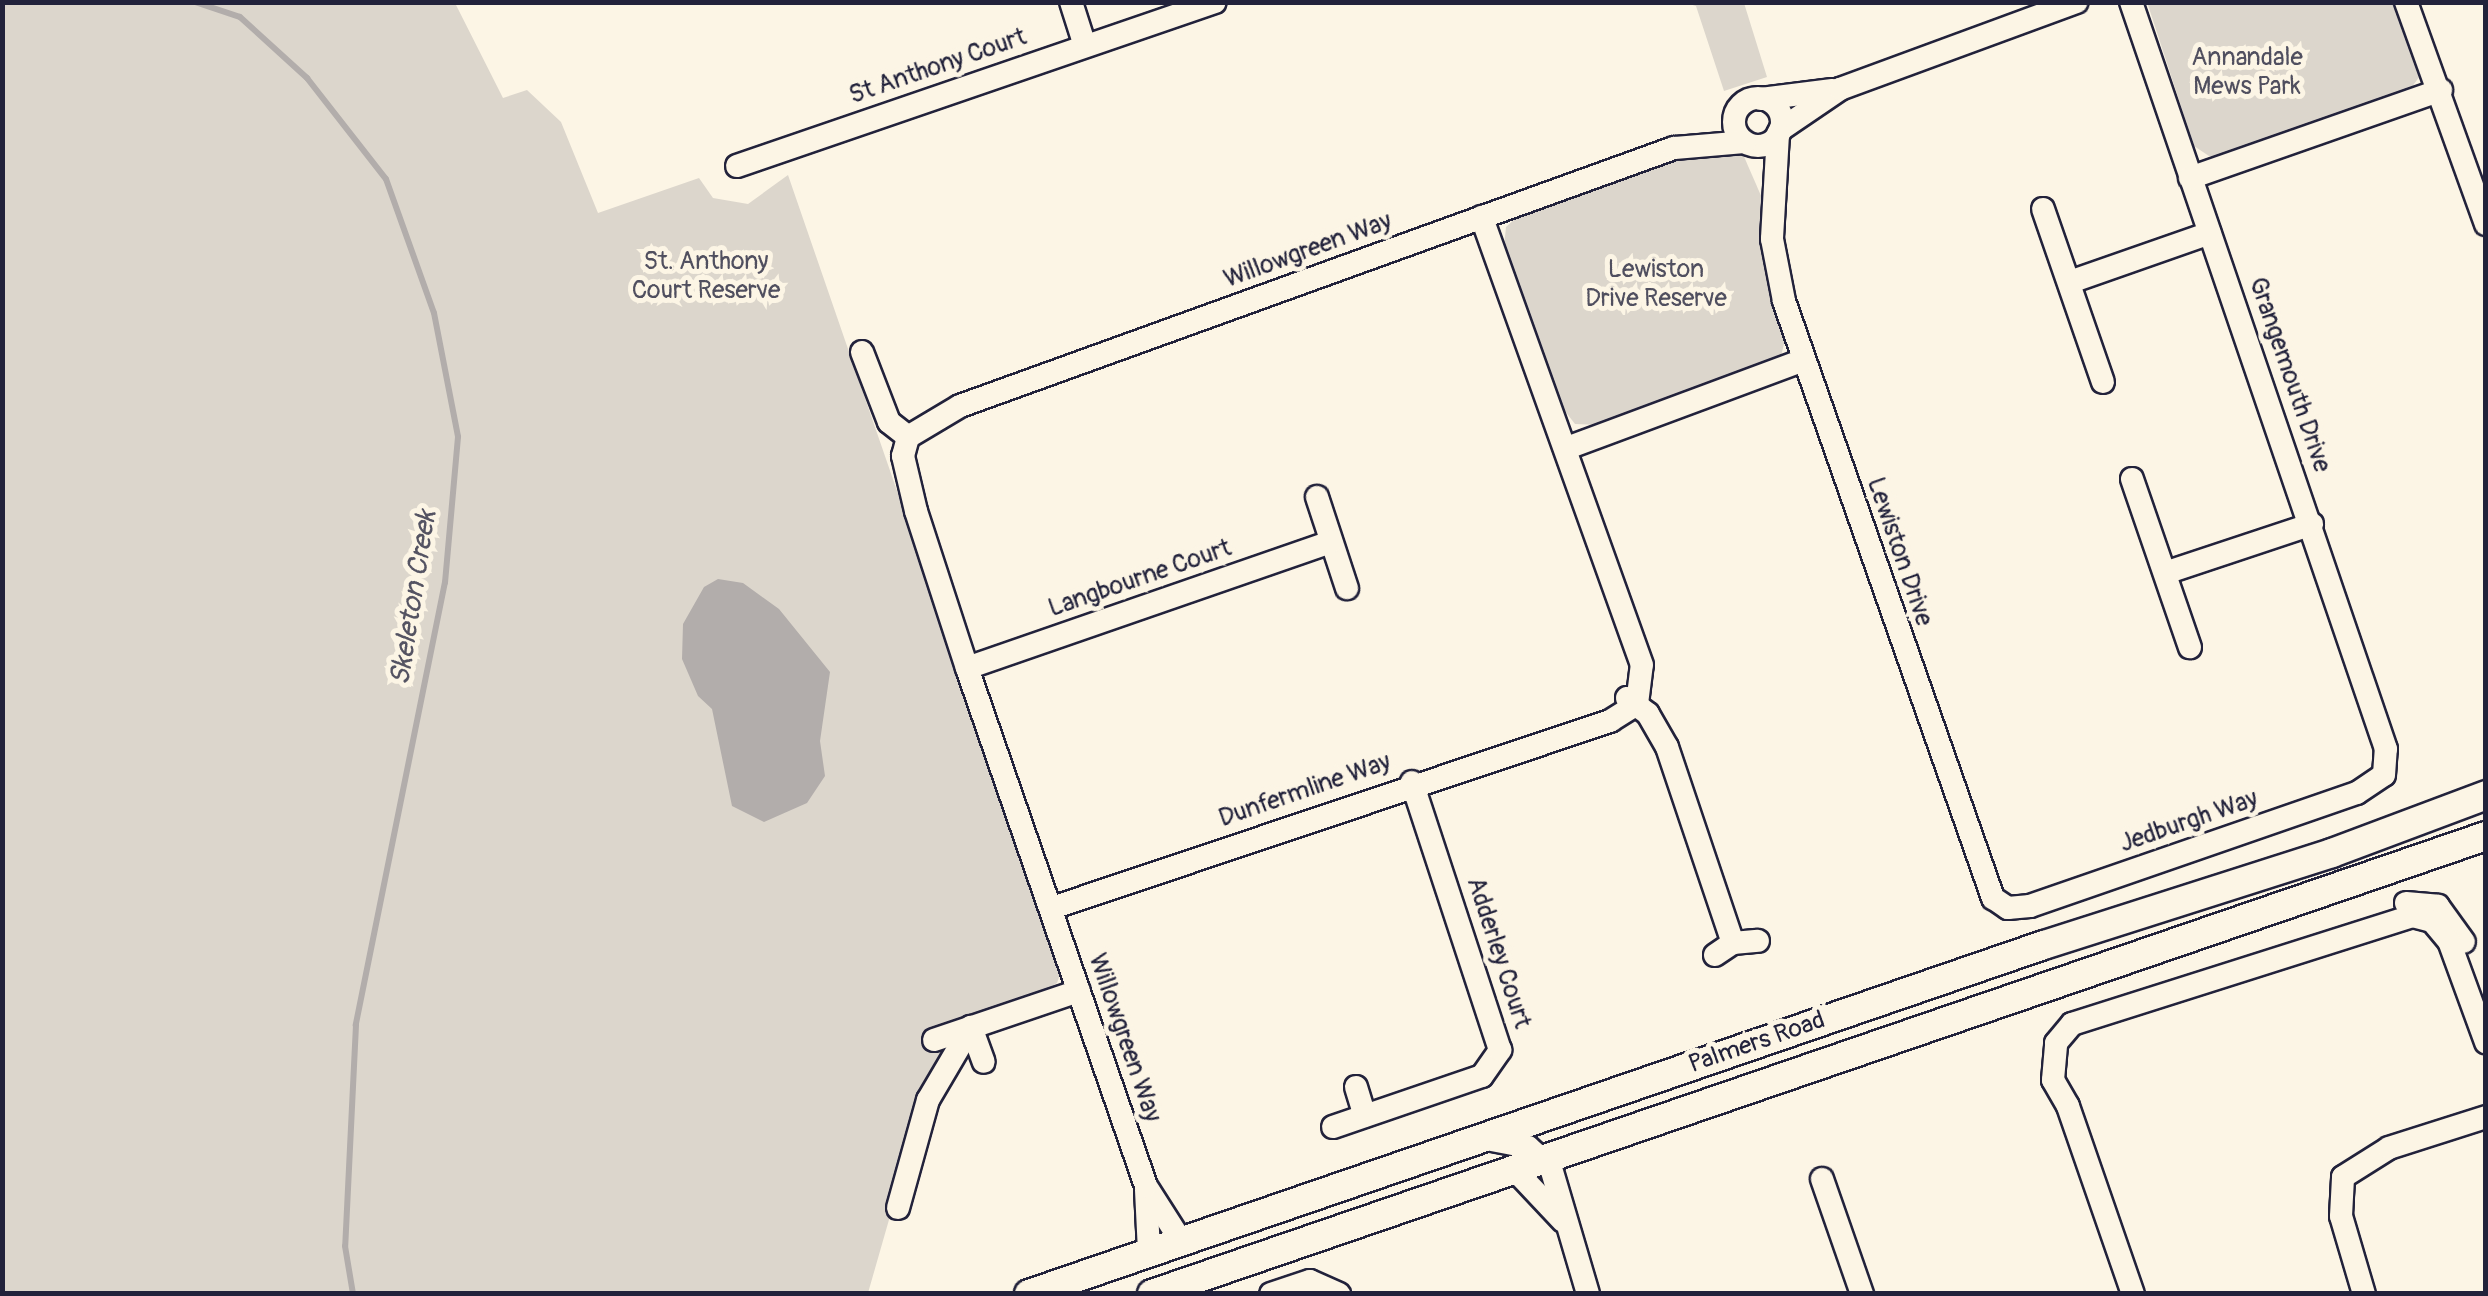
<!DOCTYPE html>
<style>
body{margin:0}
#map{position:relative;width:2488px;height:1296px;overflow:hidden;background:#fcf5e5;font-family:Pangolin,sans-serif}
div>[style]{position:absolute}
.green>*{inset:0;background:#dcd6cc}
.water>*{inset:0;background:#b2adab}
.stream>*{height:6px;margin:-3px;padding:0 3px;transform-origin:3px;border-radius:3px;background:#b2adab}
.roads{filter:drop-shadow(2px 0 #22223b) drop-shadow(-2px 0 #22223b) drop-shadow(0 2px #22223b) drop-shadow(0 -2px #22223b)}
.minor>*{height:22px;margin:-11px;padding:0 11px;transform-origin:11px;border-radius:11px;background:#fcf5e5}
.minor>.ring{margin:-11px;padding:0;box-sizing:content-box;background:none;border:22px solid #fcf5e5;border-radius:50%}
.major>*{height:28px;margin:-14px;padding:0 14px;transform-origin:14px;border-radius:14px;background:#fcf5e5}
span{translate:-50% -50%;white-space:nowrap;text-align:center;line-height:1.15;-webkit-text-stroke:10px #fcf5e5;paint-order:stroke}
.park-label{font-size:25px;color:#504f5f}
.street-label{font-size:25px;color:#22223b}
.water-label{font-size:28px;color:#545362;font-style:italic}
.frame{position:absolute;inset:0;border:5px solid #22223b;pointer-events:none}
</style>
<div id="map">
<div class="green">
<div style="clip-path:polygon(2147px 2px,2397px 3px,2420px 76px,2408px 92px,2221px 158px,2209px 156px,2194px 146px)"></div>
<div style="clip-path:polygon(3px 3px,455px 3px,503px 98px,527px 90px,561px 122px,598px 213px,699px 178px,713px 198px,748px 204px,788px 175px,1062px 969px,1057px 983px,950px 1043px,921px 1108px,868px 1293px,3px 1294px)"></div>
<div style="clip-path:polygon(1686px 3px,1744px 3px,1767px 77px,1724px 91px,1696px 6px)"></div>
<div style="clip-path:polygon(1742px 152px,1762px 198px,1786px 336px,1781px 356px,1600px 425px,1575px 424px,1561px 406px,1504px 247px,1506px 227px,1519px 215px,1683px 155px)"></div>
</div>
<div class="water">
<div style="clip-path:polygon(718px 579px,743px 583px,779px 609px,830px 672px,820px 741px,825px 776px,807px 803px,764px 822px,732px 806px,712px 709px,698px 696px,682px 659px,683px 624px,704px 587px)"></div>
</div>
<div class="stream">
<div style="left:195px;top:2px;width:47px;rotate:18.4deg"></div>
<div style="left:240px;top:17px;width:91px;rotate:42.3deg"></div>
<div style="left:307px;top:78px;width:128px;rotate:52deg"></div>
<div style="left:386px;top:179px;width:142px;rotate:70.3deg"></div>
<div style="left:434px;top:313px;width:126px;rotate:79deg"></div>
<div style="left:458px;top:437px;width:146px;rotate:95.1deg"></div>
<div style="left:445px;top:582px;width:452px;rotate:101.4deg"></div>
<div style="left:356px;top:1025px;width:221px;rotate:92.8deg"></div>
<div style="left:345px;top:1246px;width:49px;rotate:80.5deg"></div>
</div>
<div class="roads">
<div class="minor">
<div style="left:1071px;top:2px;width:46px;rotate:72.3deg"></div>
<div style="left:2406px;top:2px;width:236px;rotate:70.2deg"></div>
<div class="ring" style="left:1734px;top:98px;width:26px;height:26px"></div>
<div style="left:1761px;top:99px;width:72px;rotate:-7.2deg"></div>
<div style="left:1780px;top:130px;width:73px;rotate:-34.3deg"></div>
<div style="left:1840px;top:89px;width:252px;rotate:-20.2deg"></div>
<div style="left:1778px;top:134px;width:105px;rotate:93.3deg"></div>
<div style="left:1772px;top:239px;width:63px;rotate:79deg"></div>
<div style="left:1784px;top:301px;width:633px;rotate:70.71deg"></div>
<div style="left:1993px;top:898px;width:18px;rotate:34deg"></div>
<div style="left:2008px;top:908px;width:22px;rotate:-5deg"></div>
<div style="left:2030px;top:906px;width:346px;rotate:-19.1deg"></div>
<div style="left:2357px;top:793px;width:32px;rotate:-34deg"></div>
<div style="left:2384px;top:775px;width:26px;rotate:-86deg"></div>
<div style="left:2386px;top:749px;width:789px;rotate:-108.85deg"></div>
<div style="left:737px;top:166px;width:505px;rotate:-18.94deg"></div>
<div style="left:2190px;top:178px;width:266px;rotate:-19.3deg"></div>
<div style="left:2043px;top:209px;width:183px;rotate:70.9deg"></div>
<div style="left:2070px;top:282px;width:148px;rotate:-19.3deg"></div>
<div style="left:862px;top:352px;width:75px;rotate:68.9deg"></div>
<div style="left:889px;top:422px;width:24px;rotate:38deg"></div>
<div style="left:1567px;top:448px;width:252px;rotate:-20.4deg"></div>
<div style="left:2132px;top:479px;width:178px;rotate:71deg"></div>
<div style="left:1317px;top:497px;width:96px;rotate:71.8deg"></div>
<div style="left:2165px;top:573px;width:155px;rotate:-18.4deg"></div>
<div style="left:967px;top:668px;width:385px;rotate:-19.1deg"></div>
<div style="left:1627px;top:698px;width:26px;rotate:37deg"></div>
<div style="left:1648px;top:714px;width:38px;rotate:60deg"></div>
<div style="left:1667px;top:747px;width:207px;rotate:71.4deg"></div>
<div style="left:2406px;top:903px;width:32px;rotate:5deg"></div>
<div style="left:2438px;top:906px;width:44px;rotate:54.2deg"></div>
<div style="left:1052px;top:908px;width:589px;rotate:-18.53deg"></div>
<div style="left:1610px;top:721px;width:32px;rotate:-32deg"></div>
<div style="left:1637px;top:704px;width:39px;rotate:-83deg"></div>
<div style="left:1642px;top:665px;width:476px;rotate:-109.7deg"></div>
<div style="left:1715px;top:955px;width:22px;rotate:-34deg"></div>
<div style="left:1733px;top:943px;width:25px;rotate:-5deg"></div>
<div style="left:971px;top:1027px;width:37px;rotate:70deg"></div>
<div style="left:934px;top:1040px;width:153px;rotate:-18.7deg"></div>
<div style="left:1356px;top:1087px;width:30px;rotate:73deg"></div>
<div style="left:1333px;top:1127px;width:157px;rotate:-18.9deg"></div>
<div style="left:1482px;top:1076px;width:32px;rotate:-55deg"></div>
<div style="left:1500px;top:1050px;width:282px;rotate:-108.2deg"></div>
<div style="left:1481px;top:1138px;width:48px;rotate:10.8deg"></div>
<div style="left:1528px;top:1147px;width:31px;rotate:42deg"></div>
<div style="left:1551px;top:1168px;width:131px;rotate:73.6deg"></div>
<div style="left:1514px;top:1169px;width:71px;rotate:46.7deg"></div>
<div style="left:1822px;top:1179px;width:122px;rotate:70.8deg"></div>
<div style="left:1146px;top:1190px;width:62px;rotate:87.2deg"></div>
<div style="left:898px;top:1208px;width:112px;rotate:-74.5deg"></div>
<div style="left:928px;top:1100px;width:85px;rotate:-59.5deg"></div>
<div style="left:1181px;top:1241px;width:65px;rotate:-122.5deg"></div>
<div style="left:1146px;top:1186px;width:548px;rotate:-109.06deg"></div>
<div style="left:967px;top:668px;width:165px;rotate:-108deg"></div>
<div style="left:916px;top:511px;width:57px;rotate:-103.3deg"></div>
<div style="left:903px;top:456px;width:20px;rotate:-75deg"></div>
<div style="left:908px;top:437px;width:61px;rotate:-30.8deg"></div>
<div style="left:960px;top:406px;width:759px;rotate:-19.87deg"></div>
<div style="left:1674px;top:148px;width:71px;rotate:-4.8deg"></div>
<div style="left:1271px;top:1294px;width:41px;rotate:-18.4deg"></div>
<div style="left:1310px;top:1281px;width:32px;rotate:24deg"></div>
<div style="left:2133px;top:1294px;width:199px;rotate:-109.1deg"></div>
<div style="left:2068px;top:1106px;width:30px;rotate:-120deg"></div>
<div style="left:2053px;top:1080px;width:37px;rotate:-85deg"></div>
<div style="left:2056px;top:1043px;width:25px;rotate:-50deg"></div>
<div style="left:2072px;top:1024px;width:358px;rotate:-17.6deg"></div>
<div style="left:2413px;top:916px;width:20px;rotate:15deg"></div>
<div style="left:2432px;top:921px;width:26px;rotate:50deg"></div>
<div style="left:2449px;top:941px;width:108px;rotate:69.9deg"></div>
<div style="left:2364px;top:1294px;width:81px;rotate:-106.4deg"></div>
<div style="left:2341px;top:1216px;width:39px;rotate:-87deg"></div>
<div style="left:2343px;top:1177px;width:54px;rotate:-32.2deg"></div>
<div style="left:2389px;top:1148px;width:102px;rotate:-17.7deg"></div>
</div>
<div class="major">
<div style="left:1029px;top:1294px;width:1073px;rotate:-18.98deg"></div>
<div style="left:2044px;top:945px;width:302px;rotate:-17.7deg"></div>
<div style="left:2332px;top:853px;width:165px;rotate:-20.6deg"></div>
<div style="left:1152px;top:1294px;width:1410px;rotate:-18.95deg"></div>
</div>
</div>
<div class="park-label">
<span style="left:2247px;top:73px">Annandale<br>Mews Park</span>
<span style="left:706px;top:277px">St. Anthony<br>Court Reserve</span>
<span style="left:1656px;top:285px">Lewiston<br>Drive Reserve</span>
</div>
<div class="street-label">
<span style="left:938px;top:67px;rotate:-19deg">St Anthony Court</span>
<span style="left:1308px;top:251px;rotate:-20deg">Willowgreen Way</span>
<span style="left:2289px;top:375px;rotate:71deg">Grangemouth Drive</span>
<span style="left:1899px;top:552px;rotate:71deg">Lewiston Drive</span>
<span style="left:1140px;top:579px;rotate:-19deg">Langbourne Court</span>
<span style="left:1305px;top:791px;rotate:-19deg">Dunfermline Way</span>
<span style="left:2189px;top:822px;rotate:-19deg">Jedburgh Way</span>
<span style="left:1498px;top:953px;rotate:72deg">Adderley Court</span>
<span style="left:1124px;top:1038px;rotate:71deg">Willowgreen Way</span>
<span style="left:1757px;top:1043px;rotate:-19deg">Palmers Road</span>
</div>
<div class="water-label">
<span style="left:414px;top:598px;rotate:-81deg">Skeleton Creek</span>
</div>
<div class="frame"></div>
</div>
